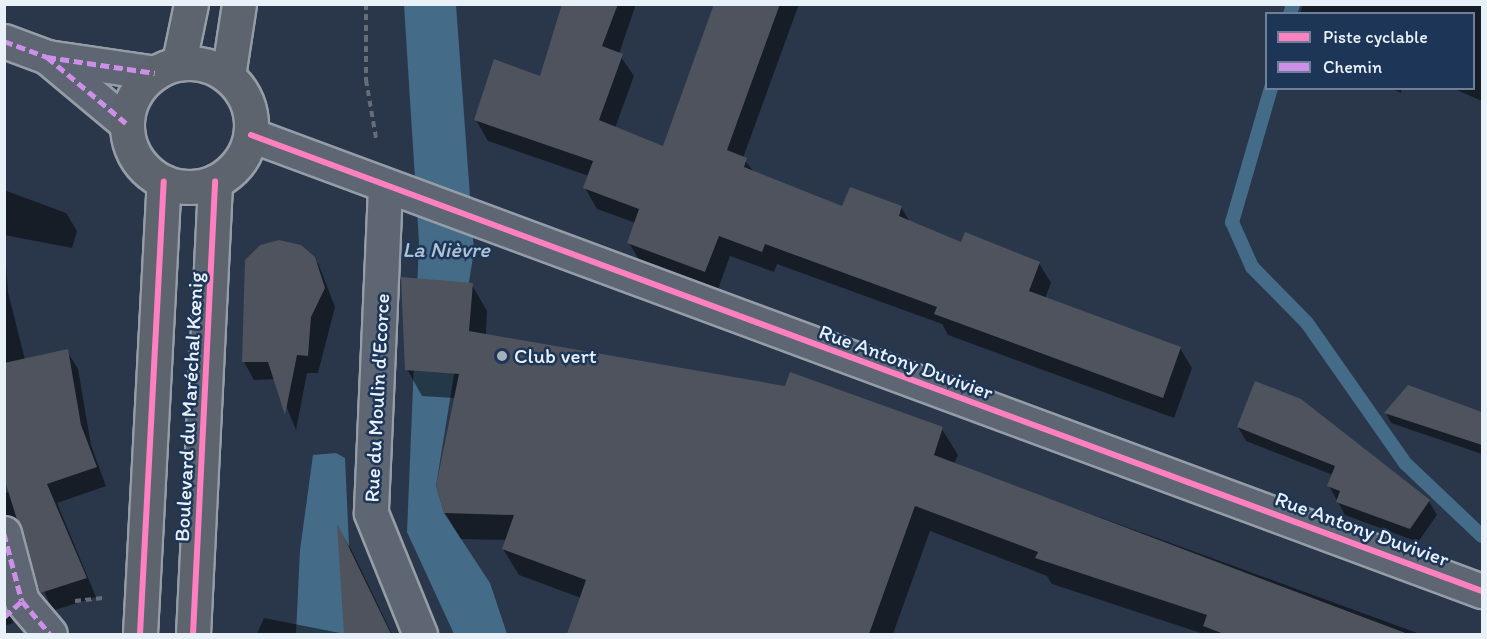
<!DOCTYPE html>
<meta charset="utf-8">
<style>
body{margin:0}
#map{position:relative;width:1487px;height:639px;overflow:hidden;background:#2a374a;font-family:Itim,sans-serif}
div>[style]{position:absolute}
.water>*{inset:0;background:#446b88}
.shadow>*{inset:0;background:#0007}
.stream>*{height:14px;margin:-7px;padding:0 7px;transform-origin:7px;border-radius:7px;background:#446b88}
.building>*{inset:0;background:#4e535e}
.path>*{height:4px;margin-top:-2px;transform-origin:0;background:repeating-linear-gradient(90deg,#656d78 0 6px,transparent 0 10.5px)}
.roads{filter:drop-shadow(2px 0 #959da7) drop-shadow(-2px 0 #959da7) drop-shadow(0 2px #959da7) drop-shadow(0 -2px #959da7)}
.minor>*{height:33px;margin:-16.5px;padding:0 16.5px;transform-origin:16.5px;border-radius:16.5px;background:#5d6672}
.major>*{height:33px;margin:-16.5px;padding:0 16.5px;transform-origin:16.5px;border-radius:16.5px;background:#5d646d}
.major>.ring{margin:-16.5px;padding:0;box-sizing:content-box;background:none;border:33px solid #5d646d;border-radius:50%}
.quiet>*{height:4.5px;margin-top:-2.25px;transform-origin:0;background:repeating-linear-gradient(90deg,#ce8fe9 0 9px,transparent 0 13.5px)}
.cycleway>*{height:6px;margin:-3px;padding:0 3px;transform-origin:3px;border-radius:3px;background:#ff80c0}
.dots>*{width:16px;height:16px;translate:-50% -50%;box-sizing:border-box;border:3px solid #1d3557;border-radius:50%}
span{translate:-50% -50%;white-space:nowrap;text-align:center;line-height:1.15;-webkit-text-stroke:5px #1d3557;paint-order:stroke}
.poi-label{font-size:21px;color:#e8f1f8}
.left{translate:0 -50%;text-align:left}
.street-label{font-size:21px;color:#e8f1f8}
.water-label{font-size:22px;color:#b0c4d3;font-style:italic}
.frame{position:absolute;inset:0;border:6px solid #e8f1f8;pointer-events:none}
.legend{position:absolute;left:1265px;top:12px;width:210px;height:78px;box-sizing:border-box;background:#1d3557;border:2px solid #6e8097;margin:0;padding:8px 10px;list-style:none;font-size:18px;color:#e8f1f8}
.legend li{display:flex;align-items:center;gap:12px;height:30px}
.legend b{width:30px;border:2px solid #6e8097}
</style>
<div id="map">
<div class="water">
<div style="clip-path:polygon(404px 5px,456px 5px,474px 251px,436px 486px,444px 513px,490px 583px,507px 634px,454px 634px,407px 532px,419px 242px)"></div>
<div style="clip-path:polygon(336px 453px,345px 458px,351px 589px,363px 634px,296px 634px,300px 550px,313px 455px)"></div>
</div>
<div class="shadow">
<div style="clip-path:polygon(564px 4px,636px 4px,619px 54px,634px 76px,615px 128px,663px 148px,715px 4px,799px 4px,743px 158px,754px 172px,843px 208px,901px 207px,910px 222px,962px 244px,1039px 263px,1051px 283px,1045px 298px,1180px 348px,1192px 368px,1174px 418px,948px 335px,942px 324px,777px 264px,774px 272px,730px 256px,717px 292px,641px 263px,629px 243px,636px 223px,597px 209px,585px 188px,589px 176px,488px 141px,476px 120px,541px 78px)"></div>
<div style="clip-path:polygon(1303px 4px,1482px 4px,1482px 101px,1452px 88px,1474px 88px,1474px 14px,1300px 14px)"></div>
<div style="clip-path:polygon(1390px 88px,1402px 88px,1401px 93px)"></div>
<div style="clip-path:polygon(4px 190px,66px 213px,77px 231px,72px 248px,4px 235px)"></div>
<div style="clip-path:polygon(4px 236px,8px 292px,25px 360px,67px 351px,78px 369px,91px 445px,106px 486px,57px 503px,96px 597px,52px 611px,24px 537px,11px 533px,4px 539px,4px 494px,10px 491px,4px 475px)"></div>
<div style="clip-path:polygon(295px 244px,318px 263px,335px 307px,318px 373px,307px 373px,296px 430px,275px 379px,254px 380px,244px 362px)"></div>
<div style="clip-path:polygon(472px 285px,487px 311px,486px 335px,942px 429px,958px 455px,954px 464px,1420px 634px,1204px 634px,1052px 584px,1047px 576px,930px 531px,893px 634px,569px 634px,581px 598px,519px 575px,503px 549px,507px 540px,461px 539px,445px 513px,455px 398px,422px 396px,407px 369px)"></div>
<div style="clip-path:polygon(1408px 387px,1482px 412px,1482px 454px,1391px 423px,1386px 413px)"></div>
<div style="clip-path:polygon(1238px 427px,1429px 501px,1437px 515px,1418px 542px,1345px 515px,1329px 486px,1333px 475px,1246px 441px)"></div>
<div style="clip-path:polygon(340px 531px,351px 549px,392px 634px,346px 634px)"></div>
<div style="clip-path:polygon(4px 587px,13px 623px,4px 626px)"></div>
<div style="clip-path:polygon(264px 618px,345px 634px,257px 634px)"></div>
</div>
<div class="stream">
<div style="left:1290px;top:14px;width:10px;rotate:-73deg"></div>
<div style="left:1271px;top:88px;width:140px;rotate:106.2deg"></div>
<div style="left:1232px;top:222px;width:49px;rotate:66deg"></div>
<div style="left:1252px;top:267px;width:78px;rotate:45.5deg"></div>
<div style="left:1307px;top:323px;width:171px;rotate:55deg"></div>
<div style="left:1405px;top:463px;width:106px;rotate:43.5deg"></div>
</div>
<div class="building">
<div style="clip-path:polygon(562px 4px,618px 4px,602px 46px,623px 54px,599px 120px,663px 146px,714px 4px,780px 4px,727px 150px,747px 158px,744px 167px,842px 206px,850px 187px,902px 206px,899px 216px,961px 242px,965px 232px,1040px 262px,1029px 291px,1181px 347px,1163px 398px,934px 314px,937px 307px,765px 244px,762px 252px,719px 236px,705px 272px,627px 243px,639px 209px,583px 188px,593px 161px,474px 120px,494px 59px,540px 76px)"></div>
<div style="clip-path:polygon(279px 240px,301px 245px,315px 257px,325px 288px,311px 317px,308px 356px,297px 355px,285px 415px,268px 362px,242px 362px,245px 260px,260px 245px)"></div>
<div style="clip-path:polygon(401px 277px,473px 283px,469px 331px,785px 386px,790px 372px,943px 427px,934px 455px,1408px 634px,1224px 634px,1203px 626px,1207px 615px,1035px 558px,1038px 552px,915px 506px,869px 634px,567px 634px,586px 580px,502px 549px,514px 515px,444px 513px,436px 486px,459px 374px,405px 370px)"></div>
<div style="clip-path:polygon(68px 349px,81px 425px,97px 467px,47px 484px,87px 578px,40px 593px,4px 478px,4px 363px)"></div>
<div style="clip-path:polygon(1255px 381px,1301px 399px,1430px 500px,1410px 529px,1336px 502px,1340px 491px,1327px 486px,1335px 466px,1237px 427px)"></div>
<div style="clip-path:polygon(1408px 385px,1482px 412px,1482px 445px,1384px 413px)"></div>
<div style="clip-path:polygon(337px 525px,338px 525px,391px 634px,344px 634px)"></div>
</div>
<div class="path">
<div style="left:366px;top:4px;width:76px;rotate:90deg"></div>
<div style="left:366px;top:80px;width:59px;rotate:80.2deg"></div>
<div style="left:75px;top:601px;width:28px;rotate:-6deg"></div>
</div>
<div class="roads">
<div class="minor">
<div style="left:4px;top:41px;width:46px;rotate:20.4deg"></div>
<div style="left:47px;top:57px;width:109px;rotate:8.4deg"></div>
<div style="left:47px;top:57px;width:103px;rotate:39.9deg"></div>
<div style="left:251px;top:135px;width:1313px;rotate:20.33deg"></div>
<div style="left:385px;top:188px;width:325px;rotate:92.5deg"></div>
<div style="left:371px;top:513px;width:131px;rotate:68deg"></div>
<div style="left:4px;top:533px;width:70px;rotate:75.2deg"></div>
<div style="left:22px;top:601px;width:43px;rotate:49.7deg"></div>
</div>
<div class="major">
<div style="left:179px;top:62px;width:59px;rotate:-78.3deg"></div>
<div class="ring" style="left:127px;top:63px;width:91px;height:91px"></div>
<div style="left:228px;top:76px;width:73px;rotate:-81.3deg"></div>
<div style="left:140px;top:634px;width:453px;rotate:-87deg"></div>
<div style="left:193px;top:634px;width:453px;rotate:-87.2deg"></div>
</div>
</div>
<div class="quiet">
<div style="left:4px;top:41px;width:46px;rotate:20.4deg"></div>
<div style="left:47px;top:57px;width:109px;rotate:8.4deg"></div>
<div style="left:47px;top:57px;width:103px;rotate:39.9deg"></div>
<div style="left:4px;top:533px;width:70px;rotate:75.2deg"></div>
<div style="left:22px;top:601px;width:43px;rotate:49.7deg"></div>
<div style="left:4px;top:617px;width:24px;rotate:-42deg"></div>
</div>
<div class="cycleway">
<div style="left:251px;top:135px;width:1313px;rotate:20.33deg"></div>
<div style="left:140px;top:634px;width:453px;rotate:-87deg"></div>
<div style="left:193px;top:634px;width:453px;rotate:-87.2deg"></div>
</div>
<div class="dots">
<div style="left:502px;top:356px;background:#a6b0bb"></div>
</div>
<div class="poi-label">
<span class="left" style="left:514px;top:356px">Club vert</span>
</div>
<div class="street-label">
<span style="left:906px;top:362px;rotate:20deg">Rue Antony Duvivier</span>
<span style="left:377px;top:398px;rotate:-87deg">Rue du Moulin d'Ecorce</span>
<span style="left:189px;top:407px;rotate:-87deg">Boulevard du Maréchal Kœnig</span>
<span style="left:1362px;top:529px;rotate:20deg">Rue Antony Duvivier</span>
</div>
<div class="water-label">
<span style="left:446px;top:250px">La Nièvre</span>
</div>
<div class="frame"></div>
<ul class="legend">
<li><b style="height:8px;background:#ff80c0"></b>Piste cyclable</li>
<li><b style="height:8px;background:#ce8fe9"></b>Chemin</li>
</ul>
</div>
